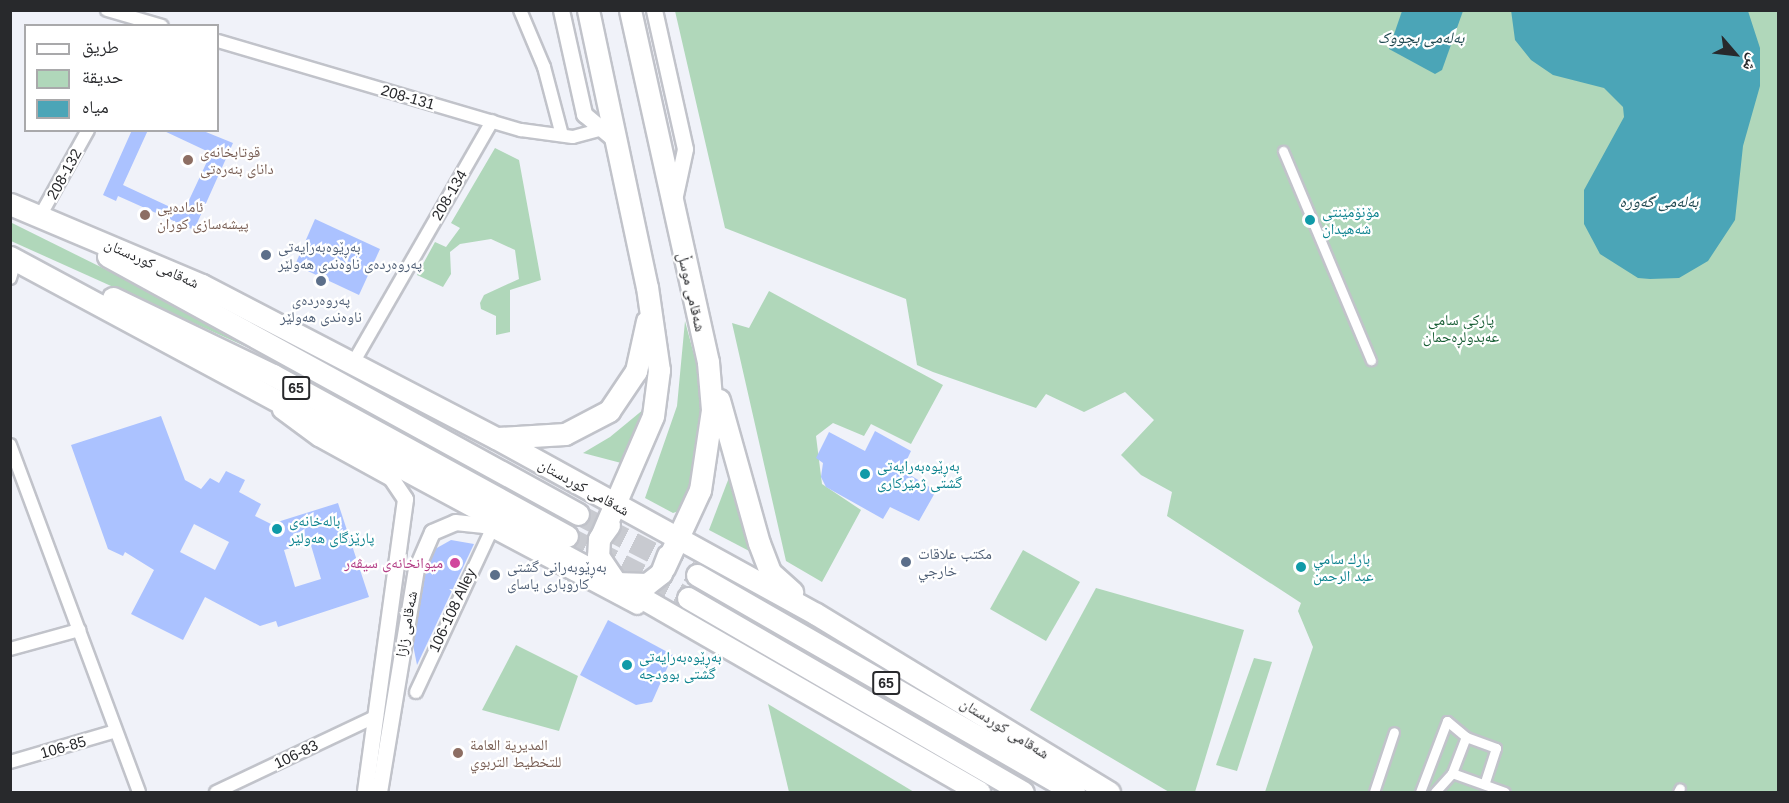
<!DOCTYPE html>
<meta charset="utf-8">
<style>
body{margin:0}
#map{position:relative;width:1789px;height:803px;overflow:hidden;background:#f0f2f9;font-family:Arial,"Noto Naskh Arabic",sans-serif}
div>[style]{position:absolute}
.green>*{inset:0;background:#b0d7ba}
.water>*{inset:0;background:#4ba5b7}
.building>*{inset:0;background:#abc2ff}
.trunk-tunnel>*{height:21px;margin-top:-10.5px;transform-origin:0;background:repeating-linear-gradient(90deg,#c8cad0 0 21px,transparent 0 31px)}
.roads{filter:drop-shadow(2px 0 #c1c3ca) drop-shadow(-2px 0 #c1c3ca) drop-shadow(0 2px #c1c3ca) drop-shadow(0 -2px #c1c3ca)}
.pedestrian>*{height:9px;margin:-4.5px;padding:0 4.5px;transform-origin:4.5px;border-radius:4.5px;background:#fff}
.minor>*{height:12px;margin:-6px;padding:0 6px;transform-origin:6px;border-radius:6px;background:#fff}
.tertiary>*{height:15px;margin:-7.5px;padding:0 7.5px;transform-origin:7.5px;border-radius:7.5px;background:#fff}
.trunk>*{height:21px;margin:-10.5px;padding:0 10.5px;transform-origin:10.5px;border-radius:10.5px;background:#fff}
.dots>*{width:16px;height:16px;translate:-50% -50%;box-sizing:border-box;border:3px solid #fff;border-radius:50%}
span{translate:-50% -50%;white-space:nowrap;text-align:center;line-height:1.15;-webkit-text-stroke:4.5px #fff;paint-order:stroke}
.shield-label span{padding:2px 4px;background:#fff;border:2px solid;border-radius:4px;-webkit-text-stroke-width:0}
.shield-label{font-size:14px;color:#28292c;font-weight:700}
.street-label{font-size:15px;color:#28292c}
.education-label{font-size:15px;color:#785e54}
.left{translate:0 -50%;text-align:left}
.culture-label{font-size:15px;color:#0d838f}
.service-label{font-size:15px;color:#4e5e75}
.park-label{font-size:15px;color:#165c33}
.hotel-label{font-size:15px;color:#b23c85}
.right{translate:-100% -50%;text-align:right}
.water-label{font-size:16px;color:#204951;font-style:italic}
.frame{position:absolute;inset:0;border:12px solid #28292c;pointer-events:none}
.legend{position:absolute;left:24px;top:24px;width:195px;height:108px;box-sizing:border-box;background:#fff;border:2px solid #a9a9ab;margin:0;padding:8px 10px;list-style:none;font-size:18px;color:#28292c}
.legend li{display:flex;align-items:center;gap:12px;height:30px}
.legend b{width:30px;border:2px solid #a9a9ab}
.north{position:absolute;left:1705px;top:24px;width:60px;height:60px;-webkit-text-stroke:4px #fff;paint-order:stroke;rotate:118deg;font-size:16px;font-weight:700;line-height:24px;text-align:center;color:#28292c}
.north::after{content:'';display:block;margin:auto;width:21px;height:27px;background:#28292c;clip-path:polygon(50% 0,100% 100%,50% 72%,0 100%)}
</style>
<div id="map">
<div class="green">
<div style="clip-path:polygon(675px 11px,1778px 11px,1778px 792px,1265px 792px,1313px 647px,1298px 611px,1301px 603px,1167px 516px,1172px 492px,1141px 475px,1121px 455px,1154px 420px,1125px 392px,1084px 412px,1046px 394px,1036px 408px,933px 372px,917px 365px,906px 299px,725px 228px)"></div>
<div style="clip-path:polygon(495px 148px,519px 160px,541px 280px,510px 290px,510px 332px,496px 335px,496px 316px,481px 309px,480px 303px,484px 295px,519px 279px,515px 250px,491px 239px,460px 244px,450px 252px,451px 274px,443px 287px,417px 275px,435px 242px,446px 247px,460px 228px,451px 223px)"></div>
<div style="clip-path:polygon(10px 222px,252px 342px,249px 348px,11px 241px)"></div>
<div style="clip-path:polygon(769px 291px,943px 385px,911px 444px,871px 424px,864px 436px,833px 423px,816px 436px,822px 484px,861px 510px,822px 582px,786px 561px,732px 323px,749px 328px)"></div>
<div style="clip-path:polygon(685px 321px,704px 392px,704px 439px,685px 509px,673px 513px,645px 498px,677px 406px)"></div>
<div style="clip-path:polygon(644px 409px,625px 464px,583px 453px,610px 437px)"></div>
<div style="clip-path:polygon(733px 467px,753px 553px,709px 530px)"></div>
<div style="clip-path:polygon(1023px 550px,1080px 582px,1046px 641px,990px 609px)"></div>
<div style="clip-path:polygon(1096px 588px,1244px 630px,1195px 792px,1169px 792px,1030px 710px)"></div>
<div style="clip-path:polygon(516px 645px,578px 676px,559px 731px,482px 710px)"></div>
<div style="clip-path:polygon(1254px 658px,1272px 662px,1237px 771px,1216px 765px)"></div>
<div style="clip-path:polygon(768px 704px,914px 792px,789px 792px)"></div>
</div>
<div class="water">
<div style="clip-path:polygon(1511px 10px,1748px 11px,1760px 48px,1760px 86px,1743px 146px,1735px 220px,1708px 261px,1679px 278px,1650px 279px,1638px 278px,1600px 254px,1584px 224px,1584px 190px,1624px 117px,1623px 107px,1604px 88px,1553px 75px,1531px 60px,1515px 40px)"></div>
<div style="clip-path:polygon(1402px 11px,1463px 11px,1442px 70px,1435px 74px,1389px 49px)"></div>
</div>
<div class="building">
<div style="clip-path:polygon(132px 130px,148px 130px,123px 185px,183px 213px,211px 153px,162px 130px,201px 130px,233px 143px,194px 230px,118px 196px,116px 201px,103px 195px)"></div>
<div style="clip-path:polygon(315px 219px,380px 249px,359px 295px,295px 265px)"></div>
<div style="clip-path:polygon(evenodd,161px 416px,185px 480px,201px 489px,210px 478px,219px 483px,226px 471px,245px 480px,239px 492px,261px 504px,255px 516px,271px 524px,338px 503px,369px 597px,278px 627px,276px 621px,260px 626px,205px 597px,183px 640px,131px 614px,154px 570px,125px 552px,123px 556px,108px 549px,71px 445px,161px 416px,194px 524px,229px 542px,215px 570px,180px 552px,194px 524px,161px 416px,310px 542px,321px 579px,295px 587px,284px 550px,310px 542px)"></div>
<div style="clip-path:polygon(875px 431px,911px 451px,902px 470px,936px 491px,919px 521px,890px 507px,883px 519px,826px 487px,821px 477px,823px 463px,816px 458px,829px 432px,865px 451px)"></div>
<div style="clip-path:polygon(451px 540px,474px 544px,417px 665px,413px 645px,426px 570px,435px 549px)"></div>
<div style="clip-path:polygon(608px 620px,673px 655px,652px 702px,636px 705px,580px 675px)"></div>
</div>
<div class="trunk-tunnel">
<div style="left:578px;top:514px;width:134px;rotate:27.1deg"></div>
<div style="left:567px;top:536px;width:136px;rotate:27.1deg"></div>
</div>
<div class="roads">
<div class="pedestrian">
<div style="left:1283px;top:151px;width:227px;rotate:67.2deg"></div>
<div style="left:1452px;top:773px;width:56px;rotate:19.7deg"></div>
<div style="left:1374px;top:792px;width:63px;rotate:-71.6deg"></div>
<div style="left:1420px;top:792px;width:76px;rotate:-69.2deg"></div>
<div style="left:1447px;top:721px;width:25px;rotate:40deg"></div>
<div style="left:1466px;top:737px;width:32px;rotate:20deg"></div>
<div style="left:1496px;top:748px;width:38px;rotate:108deg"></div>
<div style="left:1435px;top:792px;width:25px;rotate:-48deg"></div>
<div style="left:1452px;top:773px;width:39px;rotate:-69deg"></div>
<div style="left:1678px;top:792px;width:4px;rotate:-63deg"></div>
</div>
<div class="minor">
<div style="left:107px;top:10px;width:57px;rotate:16.2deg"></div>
<div style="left:520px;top:10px;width:62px;rotate:67.2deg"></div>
<div style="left:544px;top:67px;width:70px;rotate:75.2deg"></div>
<div style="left:218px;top:41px;width:316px;rotate:16.4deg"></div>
<div style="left:521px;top:130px;width:52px;rotate:7.7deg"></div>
<div style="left:573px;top:137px;width:28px;rotate:-15deg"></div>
<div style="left:39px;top:218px;width:101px;rotate:-60.9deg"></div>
<div style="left:10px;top:278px;width:19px;rotate:-74deg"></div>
<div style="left:353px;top:363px;width:279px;rotate:-60.1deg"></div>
<div style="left:10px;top:445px;width:370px;rotate:69.6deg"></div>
<div style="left:10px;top:649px;width:72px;rotate:-15.4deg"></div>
<div style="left:416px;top:692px;width:180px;rotate:-65deg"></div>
<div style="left:10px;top:762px;width:110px;rotate:-16.3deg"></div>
<div style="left:216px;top:792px;width:178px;rotate:-25.3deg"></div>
</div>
<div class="tertiary">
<div style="left:561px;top:10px;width:107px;rotate:77.5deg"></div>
<div style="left:584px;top:114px;width:40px;rotate:40deg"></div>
<div style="left:654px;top:10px;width:142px;rotate:77.4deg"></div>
<div style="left:685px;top:149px;width:52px;rotate:102.2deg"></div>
<div style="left:280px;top:410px;width:47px;rotate:36.4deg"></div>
<div style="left:318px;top:438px;width:83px;rotate:28.7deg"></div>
<div style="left:391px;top:478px;width:25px;rotate:56deg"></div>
<div style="left:405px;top:499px;width:296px;rotate:97.8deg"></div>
<div style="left:379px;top:792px;width:226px;rotate:-80.6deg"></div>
<div style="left:416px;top:569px;width:40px;rotate:-66.6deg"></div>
<div style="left:432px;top:532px;width:25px;rotate:-23deg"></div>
<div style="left:455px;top:522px;width:29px;rotate:6deg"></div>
<div style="left:484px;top:525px;width:173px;rotate:27.9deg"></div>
</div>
<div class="trunk">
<div style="left:588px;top:10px;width:283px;rotate:78deg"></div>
<div style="left:647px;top:287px;width:84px;rotate:81.8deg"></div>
<div style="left:659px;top:370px;width:46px;rotate:97.4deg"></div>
<div style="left:653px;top:416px;width:129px;rotate:113.4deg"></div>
<div style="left:630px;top:10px;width:361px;rotate:77.5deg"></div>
<div style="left:708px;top:362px;width:48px;rotate:85.2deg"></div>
<div style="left:712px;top:410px;width:81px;rotate:98.5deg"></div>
<div style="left:700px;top:490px;width:86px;rotate:114.8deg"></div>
<div style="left:10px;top:204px;width:208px;rotate:22.9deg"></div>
<div style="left:202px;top:285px;width:331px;rotate:27.5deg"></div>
<div style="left:496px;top:438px;width:365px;rotate:28.8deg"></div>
<div style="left:816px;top:614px;width:343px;rotate:31.3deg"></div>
<div style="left:108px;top:256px;width:536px;rotate:28.76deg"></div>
<div style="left:10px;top:257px;width:688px;rotate:28.28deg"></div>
<div style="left:616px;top:583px;width:419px;rotate:29.9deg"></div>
<div style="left:113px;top:298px;width:178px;rotate:25.7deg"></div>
<div style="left:273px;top:375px;width:335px;rotate:28.7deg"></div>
<div style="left:719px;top:400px;width:148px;rotate:74.4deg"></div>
<div style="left:759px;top:543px;width:31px;rotate:69deg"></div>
<div style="left:770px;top:572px;width:30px;rotate:42deg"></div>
<div style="left:498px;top:438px;width:67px;rotate:-3.4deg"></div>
<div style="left:565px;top:434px;width:50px;rotate:-27.6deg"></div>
<div style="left:609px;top:411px;width:48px;rotate:-56deg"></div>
<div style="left:636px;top:371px;width:51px;rotate:-77.6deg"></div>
<div style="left:609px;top:525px;width:17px;rotate:126deg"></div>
<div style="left:599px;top:539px;width:17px;rotate:93deg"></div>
<div style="left:598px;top:556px;width:32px;rotate:56deg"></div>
<div style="left:616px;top:583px;width:31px;rotate:2deg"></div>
<div style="left:647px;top:584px;width:18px;rotate:-38deg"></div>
<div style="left:661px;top:573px;width:19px;rotate:-69deg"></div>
<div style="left:697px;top:575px;width:435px;rotate:29.9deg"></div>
<div style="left:688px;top:598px;width:387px;rotate:30.1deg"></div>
</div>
</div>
<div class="dots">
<div style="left:188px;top:160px;background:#8d6e63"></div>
<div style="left:145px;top:215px;background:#8d6e63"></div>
<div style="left:1310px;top:220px;background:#0f9aa8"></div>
<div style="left:266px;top:255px;background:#5c6f8a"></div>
<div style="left:321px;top:281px;background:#5c6f8a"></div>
<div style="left:865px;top:474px;background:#0f9aa8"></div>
<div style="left:277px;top:529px;background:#0f9aa8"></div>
<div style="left:906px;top:562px;background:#5c6f8a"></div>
<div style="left:455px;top:563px;background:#d1479c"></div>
<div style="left:1301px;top:567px;background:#0f9aa8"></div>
<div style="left:495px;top:575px;background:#5c6f8a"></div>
<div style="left:627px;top:665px;background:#0f9aa8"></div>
<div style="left:458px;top:753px;background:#8d6e63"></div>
</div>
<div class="shield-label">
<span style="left:296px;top:388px">65</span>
<span style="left:886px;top:683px">65</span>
</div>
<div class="street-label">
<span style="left:408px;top:97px;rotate:16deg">208-131</span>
<span style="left:64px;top:174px;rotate:-61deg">208-132</span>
<span style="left:449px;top:195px;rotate:-60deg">208-134</span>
<span style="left:152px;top:263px;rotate:24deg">شەقامی کوردستان</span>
<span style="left:692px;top:292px;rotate:77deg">شەقامی موسڵ</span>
<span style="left:584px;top:487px;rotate:29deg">شەقامی کوردستان</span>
<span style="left:452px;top:610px;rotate:-65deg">106-108 Alley</span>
<span style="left:406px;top:624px;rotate:-80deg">شەقامی زازا</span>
<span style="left:1005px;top:728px;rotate:32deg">شەقامی کوردستان</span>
<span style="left:63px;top:747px;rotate:-16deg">106-85</span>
<span style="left:296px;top:754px;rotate:-26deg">106-83</span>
</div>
<div class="education-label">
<span class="left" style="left:200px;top:160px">قوتابخانەی<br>دانای بنەرەتی</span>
<span class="left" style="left:157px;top:215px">ئامادەیی<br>پیشەسازی کوران</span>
<span class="left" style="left:470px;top:753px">المديرية العامة<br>للتخطيط التربوي</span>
</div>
<div class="culture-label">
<span class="left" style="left:1322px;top:220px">مۆنۆمێنتی<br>شەھیدان</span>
<span class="left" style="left:877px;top:474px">بەڕێوەبەرایەتی<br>گشتی ژمێركاری</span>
<span class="left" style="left:289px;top:529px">بالەخانەی<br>پارێزگای هەولێر</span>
<span class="left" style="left:1313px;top:567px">بارك سامي<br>عبد الرحمن</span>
<span class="left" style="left:639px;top:665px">بەڕێوەبەرایەتی<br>گشتی بوودجە</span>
</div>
<div class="service-label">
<span class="left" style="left:278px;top:255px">بەڕێوەبەرایەتی<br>پەروەردەی ناوەندی هەولێر</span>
<span style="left:321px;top:308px">پەروەردەی<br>ناوەندی هەولێر</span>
<span class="left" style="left:918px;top:562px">مكتب علاقات<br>خارجي</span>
<span class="left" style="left:507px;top:575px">بەڕێوبەرانی گشتی<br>کاروباری یاسای</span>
</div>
<div class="park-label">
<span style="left:1461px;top:328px">پارکی سامی<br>عەبدولڕەحمان</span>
</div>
<div class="hotel-label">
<span class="right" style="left:443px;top:563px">میوانخانەی سیڤەر</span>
</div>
<div class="water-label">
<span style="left:1421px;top:38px">بەلەمی بچووک</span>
<span style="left:1659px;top:202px">بەلەمی گەورە</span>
</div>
<div class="frame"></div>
<ul class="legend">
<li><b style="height:8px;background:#fff"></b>طريق</li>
<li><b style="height:16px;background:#b0d7ba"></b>حديقة</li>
<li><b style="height:16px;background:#4ba5b7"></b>مياه</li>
</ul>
<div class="north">ش</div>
</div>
